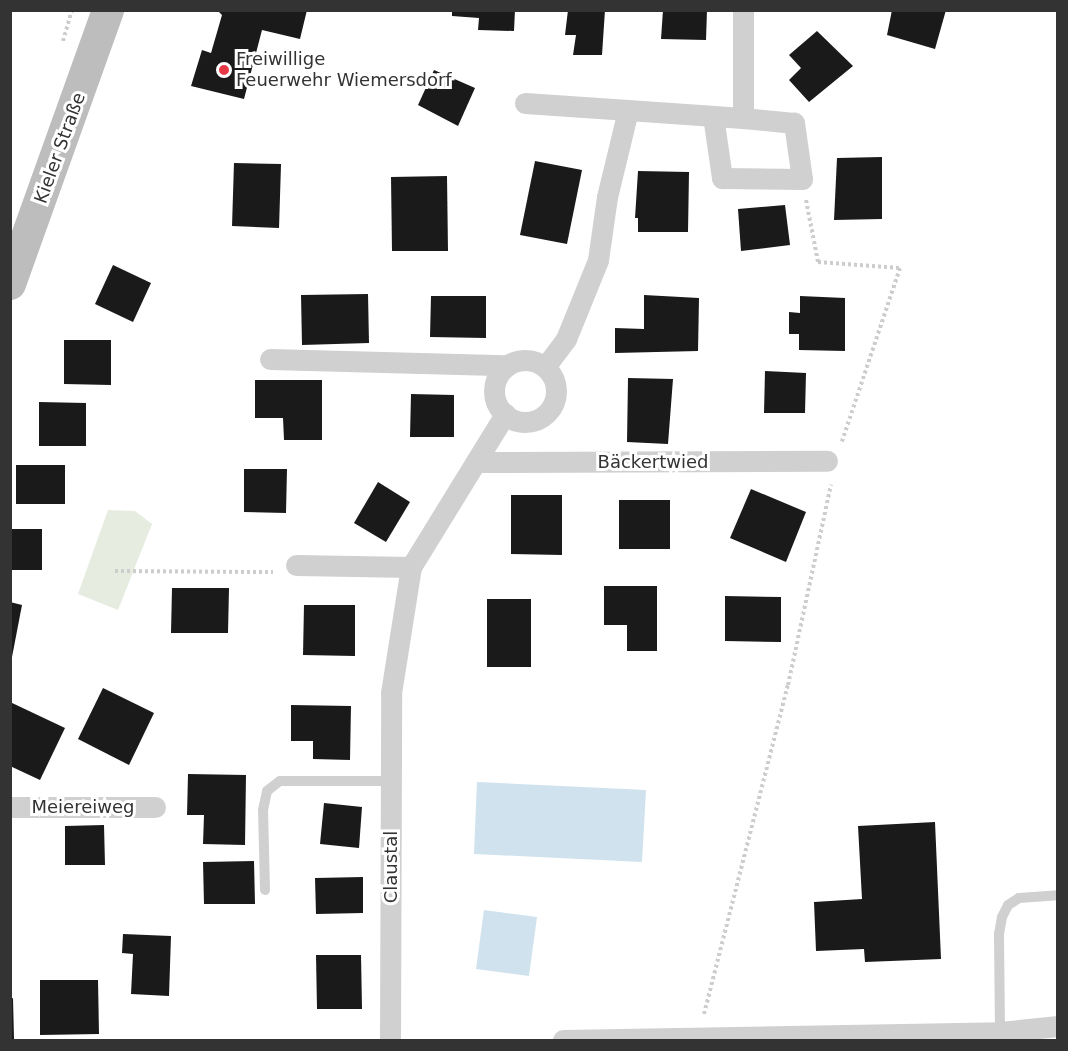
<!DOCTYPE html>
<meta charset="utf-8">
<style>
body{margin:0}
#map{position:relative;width:1068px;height:1051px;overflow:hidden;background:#fff;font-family:"DejaVu Sans",sans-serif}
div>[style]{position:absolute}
.green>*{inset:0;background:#e6ecdf}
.water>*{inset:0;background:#cfe2ee}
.building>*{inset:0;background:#1a1a1a}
.path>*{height:4px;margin-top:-2px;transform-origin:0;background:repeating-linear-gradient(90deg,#cdcdcd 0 3px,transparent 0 6px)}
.lane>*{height:10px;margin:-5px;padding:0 5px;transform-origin:5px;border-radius:5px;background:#d0d0d0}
.street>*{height:21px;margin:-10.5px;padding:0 10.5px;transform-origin:10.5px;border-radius:10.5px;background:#d0d0d0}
.street>.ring{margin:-10.5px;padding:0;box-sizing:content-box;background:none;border:21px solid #d0d0d0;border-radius:50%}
.secondary>*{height:32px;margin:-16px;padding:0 16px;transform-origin:16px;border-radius:16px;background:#bdbdbd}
.dots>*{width:16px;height:16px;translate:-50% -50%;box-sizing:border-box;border:3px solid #fff;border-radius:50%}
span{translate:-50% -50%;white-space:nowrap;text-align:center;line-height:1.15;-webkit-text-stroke:6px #fff;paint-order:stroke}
.poi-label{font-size:18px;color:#333}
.left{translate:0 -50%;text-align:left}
.street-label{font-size:18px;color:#333}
.frame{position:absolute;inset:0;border:12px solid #333;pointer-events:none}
</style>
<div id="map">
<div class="green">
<div style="clip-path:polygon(108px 510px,135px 511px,152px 524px,118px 610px,78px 594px)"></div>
</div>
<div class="water">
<div style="clip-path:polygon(477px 782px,646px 790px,642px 862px,474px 854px)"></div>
<div style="clip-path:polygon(484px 910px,537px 917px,529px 976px,476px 969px)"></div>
</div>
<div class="building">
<div style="clip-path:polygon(217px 10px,307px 10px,300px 39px,262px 30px,244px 99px,191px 86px,202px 50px,211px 53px,222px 15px)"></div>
<div style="clip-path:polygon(452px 10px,515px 10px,514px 31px,478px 30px,479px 18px,452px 16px)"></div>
<div style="clip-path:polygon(568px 10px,605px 10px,602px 55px,573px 55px,576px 35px,565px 35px)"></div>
<div style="clip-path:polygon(663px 10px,707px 10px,706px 40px,661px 39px)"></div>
<div style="clip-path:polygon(892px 10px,946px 10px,935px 49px,887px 35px)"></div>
<div style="clip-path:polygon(817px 31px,853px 66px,809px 102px,789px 80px,801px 68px,789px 55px)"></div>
<div style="clip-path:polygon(434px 70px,475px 88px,458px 126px,418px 105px)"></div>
<div style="clip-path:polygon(882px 157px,882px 219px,834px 220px,837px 158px)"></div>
<div style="clip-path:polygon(535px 161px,582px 170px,567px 244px,520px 235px)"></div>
<div style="clip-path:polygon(234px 163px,281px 164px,279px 228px,232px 226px)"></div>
<div style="clip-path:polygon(638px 171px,689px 172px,688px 232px,638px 232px,638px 218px,635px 218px)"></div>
<div style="clip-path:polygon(447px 176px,448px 251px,392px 251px,391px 177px)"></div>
<div style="clip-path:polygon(785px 205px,790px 245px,741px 251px,738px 209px)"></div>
<div style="clip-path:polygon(113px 265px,151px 283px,133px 322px,95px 304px)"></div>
<div style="clip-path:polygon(368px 294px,369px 343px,302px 345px,301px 295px)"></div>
<div style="clip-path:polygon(644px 295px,699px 298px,698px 351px,615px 353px,615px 328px,644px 329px)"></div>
<div style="clip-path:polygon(431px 296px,486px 296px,486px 338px,430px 337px)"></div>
<div style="clip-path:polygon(800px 296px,845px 298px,845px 351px,799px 350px,799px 334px,789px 334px,789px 312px,800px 313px)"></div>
<div style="clip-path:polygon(64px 340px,111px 340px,111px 385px,64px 384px)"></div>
<div style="clip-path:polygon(765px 371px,806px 373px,805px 413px,764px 413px)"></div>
<div style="clip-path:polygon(628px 378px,673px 379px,668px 444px,627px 442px)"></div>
<div style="clip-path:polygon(255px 380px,322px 380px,322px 440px,284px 440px,283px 418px,255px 418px)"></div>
<div style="clip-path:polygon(411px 394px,454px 395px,454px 437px,410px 437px)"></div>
<div style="clip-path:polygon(39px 402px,86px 403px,86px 446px,39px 446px)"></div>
<div style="clip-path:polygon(16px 465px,65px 465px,65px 504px,16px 504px)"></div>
<div style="clip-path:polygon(244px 469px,287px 469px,286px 513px,244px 512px)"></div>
<div style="clip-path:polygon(378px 482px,410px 502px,386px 542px,354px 523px)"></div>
<div style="clip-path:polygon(751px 489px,806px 512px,786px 562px,730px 538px)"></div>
<div style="clip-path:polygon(511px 495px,562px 495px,562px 555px,511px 554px)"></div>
<div style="clip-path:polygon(619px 500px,670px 500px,670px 549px,619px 549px)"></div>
<div style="clip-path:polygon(10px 529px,42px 529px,42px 570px,10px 570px)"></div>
<div style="clip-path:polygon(604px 586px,657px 586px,657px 651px,627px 651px,627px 625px,604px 625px)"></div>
<div style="clip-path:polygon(172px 588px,229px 588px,228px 633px,171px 633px)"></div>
<div style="clip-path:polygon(725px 596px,781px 597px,781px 642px,725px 641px)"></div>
<div style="clip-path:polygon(487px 599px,531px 599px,531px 667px,487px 667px)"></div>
<div style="clip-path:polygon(10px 602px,22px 605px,12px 657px,10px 657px)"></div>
<div style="clip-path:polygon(304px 605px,355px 605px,355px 656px,303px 655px)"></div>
<div style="clip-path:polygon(103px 688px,154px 713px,129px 765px,78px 739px)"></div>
<div style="clip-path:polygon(10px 702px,65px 728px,40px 780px,10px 766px)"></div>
<div style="clip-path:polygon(291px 705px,351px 706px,350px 760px,313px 759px,313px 741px,291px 741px)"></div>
<div style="clip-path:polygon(188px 774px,246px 775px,245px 845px,203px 844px,204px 815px,187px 815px)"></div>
<div style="clip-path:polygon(324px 803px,362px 807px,359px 848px,320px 844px)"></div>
<div style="clip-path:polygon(935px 822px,941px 959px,865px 962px,864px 949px,816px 951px,814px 902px,862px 899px,858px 826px)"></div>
<div style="clip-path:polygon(104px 825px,105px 865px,65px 865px,65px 826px)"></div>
<div style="clip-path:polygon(254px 861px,255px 904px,204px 904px,203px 862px)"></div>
<div style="clip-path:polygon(363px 877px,363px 913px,316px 914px,315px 878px)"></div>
<div style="clip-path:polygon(123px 934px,171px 936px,169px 996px,131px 994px,133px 954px,122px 953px)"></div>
<div style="clip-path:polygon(316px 955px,361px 955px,362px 1009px,317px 1009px)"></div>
<div style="clip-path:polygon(40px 980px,98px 980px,99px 1034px,40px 1035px)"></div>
<div style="clip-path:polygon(13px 998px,14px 1039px,10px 1039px,10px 999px)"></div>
</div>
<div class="path">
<div style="left:63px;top:41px;width:32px;rotate:-74deg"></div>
<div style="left:806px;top:200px;width:63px;rotate:79deg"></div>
<div style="left:818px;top:262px;width:82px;rotate:4.2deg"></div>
<div style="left:900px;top:268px;width:186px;rotate:108.5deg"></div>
<div style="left:115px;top:571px;width:158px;rotate:0.4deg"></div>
<div style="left:704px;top:1014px;width:340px;rotate:-75.7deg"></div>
<div style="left:788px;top:685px;width:205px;rotate:-77.9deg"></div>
</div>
<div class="lane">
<div style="left:265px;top:890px;width:80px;rotate:-91.4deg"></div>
<div style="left:263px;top:810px;width:19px;rotate:-78deg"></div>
<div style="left:267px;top:791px;width:16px;rotate:-38deg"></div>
<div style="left:280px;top:781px;width:111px"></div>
<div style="left:1000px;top:1032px;width:98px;rotate:-90.6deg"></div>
<div style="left:999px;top:934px;width:17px;rotate:-80deg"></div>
<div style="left:1002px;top:917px;width:13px;rotate:-63deg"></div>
<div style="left:1008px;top:905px;width:13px;rotate:-32deg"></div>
<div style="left:1019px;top:898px;width:39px;rotate:-4deg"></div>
</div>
<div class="street">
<div style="left:525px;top:103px;width:103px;rotate:3.9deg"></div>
<div style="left:713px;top:116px;width:63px;rotate:81.7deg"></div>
<div style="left:722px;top:178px;width:80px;rotate:0.7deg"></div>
<div style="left:802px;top:179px;width:57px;rotate:-98.1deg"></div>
<div style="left:794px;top:123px;width:51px;rotate:-174.4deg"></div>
<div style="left:270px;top:359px;width:235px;rotate:1.5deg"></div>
<div class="ring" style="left:494px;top:360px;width:41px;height:41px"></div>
<div style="left:545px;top:367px;width:35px;rotate:-53deg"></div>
<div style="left:566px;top:339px;width:85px;rotate:-67.9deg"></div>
<div style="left:598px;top:260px;width:64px;rotate:-81.9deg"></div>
<div style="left:607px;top:197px;width:89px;rotate:-76.4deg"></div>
<div style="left:628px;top:110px;width:115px;rotate:4deg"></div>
<div style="left:743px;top:118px;width:108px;rotate:-90deg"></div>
<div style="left:479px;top:462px;width:348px;rotate:-0.2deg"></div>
<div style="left:296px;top:565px;width:115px;rotate:1deg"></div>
<div style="left:10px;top:807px;width:145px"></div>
<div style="left:390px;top:1040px;width:347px;rotate:-89.8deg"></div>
<div style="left:391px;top:693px;width:128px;rotate:-81deg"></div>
<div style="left:411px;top:567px;width:180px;rotate:-58.4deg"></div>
<div style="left:563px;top:1040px;width:437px;rotate:-1deg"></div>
<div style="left:1000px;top:1032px;width:58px;rotate:-5.9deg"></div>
</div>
<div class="secondary">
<div style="left:10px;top:284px;width:291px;rotate:-70.3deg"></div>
</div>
<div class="dots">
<div style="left:224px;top:70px;background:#e63946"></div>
</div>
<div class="poi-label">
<span class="left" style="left:236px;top:70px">Freiwillige<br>Feuerwehr Wiemersdorf</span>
</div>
<div class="street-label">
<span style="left:60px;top:148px;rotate:-70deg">Kieler Straße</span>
<span style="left:653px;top:462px">Bäckertwied</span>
<span style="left:83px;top:807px">Meiereiweg</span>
<span style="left:391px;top:867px;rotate:-90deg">Claustal</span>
</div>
<div class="frame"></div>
</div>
